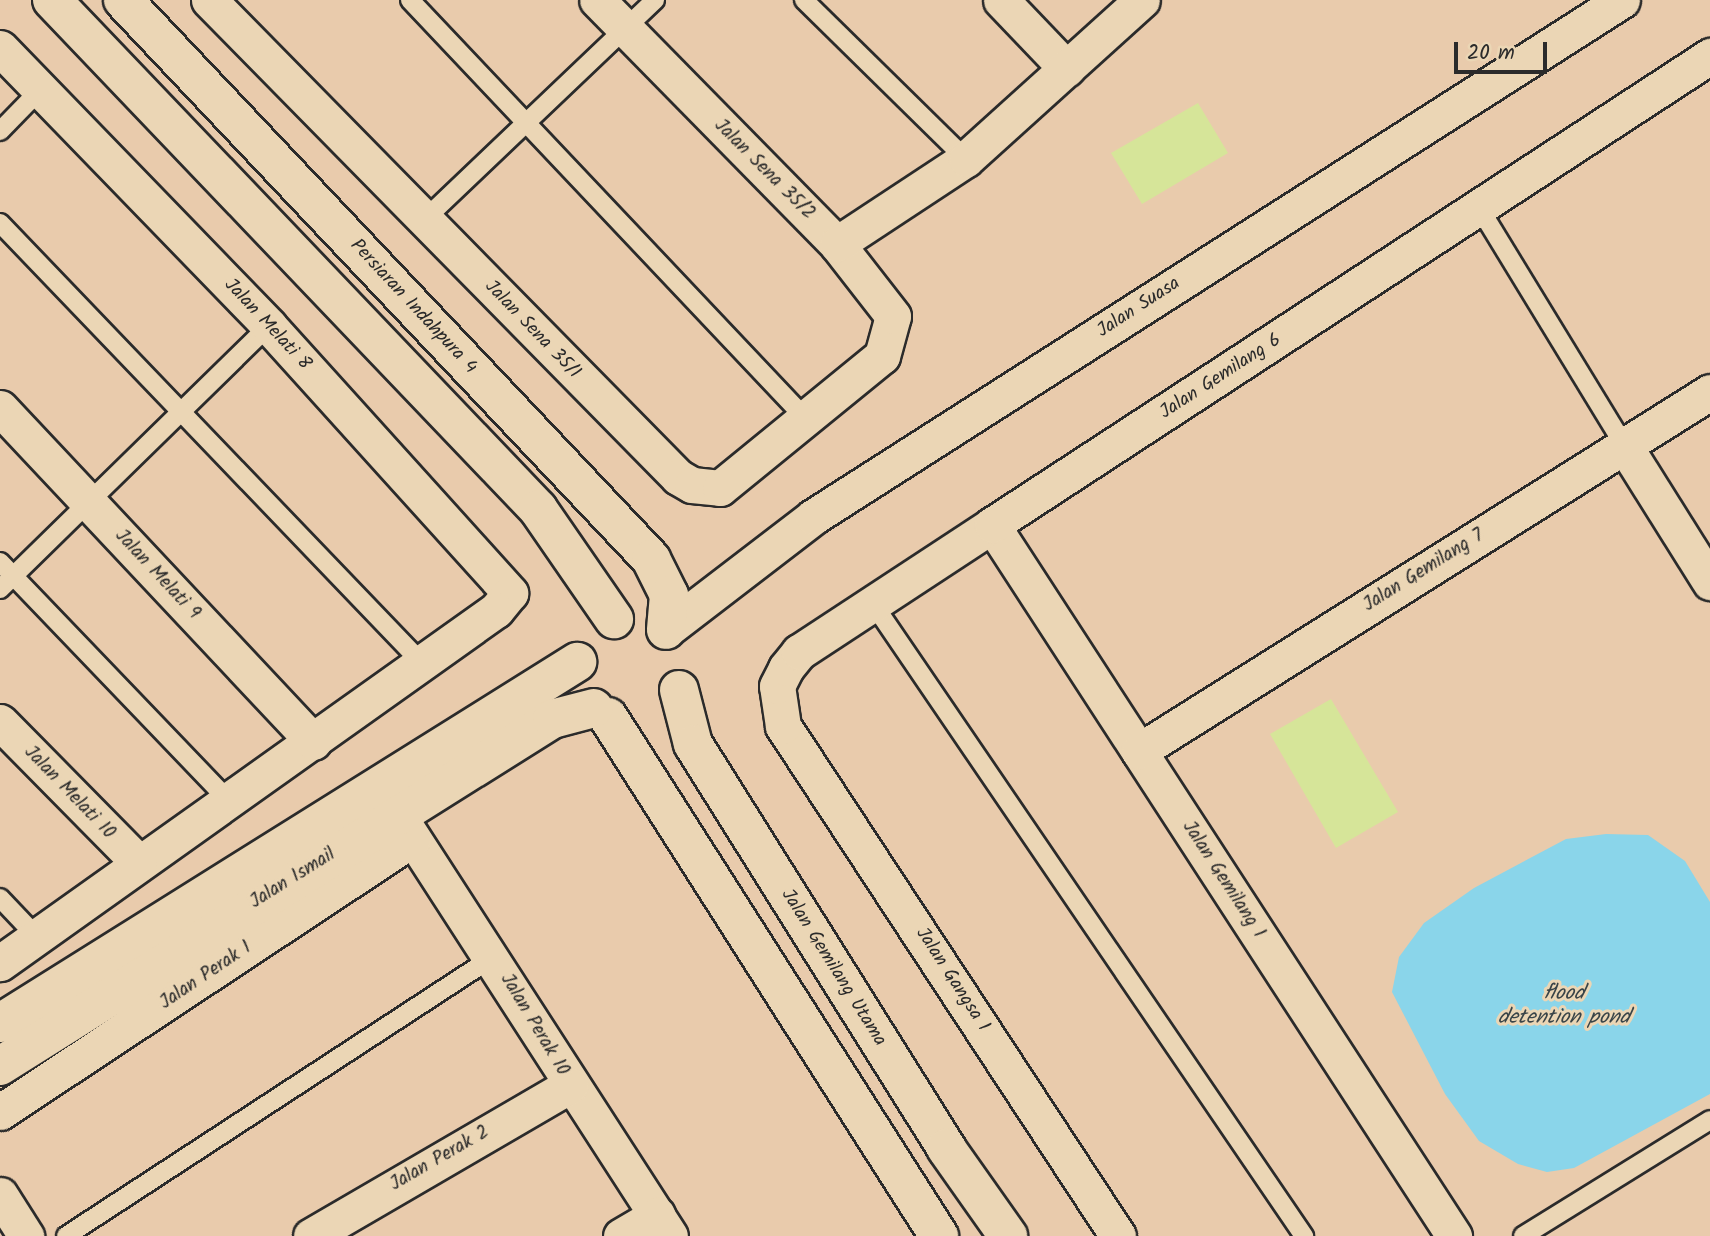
<!DOCTYPE html>
<style>
body{margin:0}
#map{position:relative;width:1710px;height:1236px;overflow:hidden;background:#e9cbac;font-family:Kalam,sans-serif}
div>[style]{position:absolute}
.green>*{inset:0;background:#d6e599}
.water>*{inset:0;background:#8ad5ea}
.roads{filter:drop-shadow(2px 0 #2b2b2b) drop-shadow(-2px 0 #2b2b2b) drop-shadow(0 2px #2b2b2b) drop-shadow(0 -2px #2b2b2b)}
.lane>*{height:18px;margin:-9px;padding:0 9px;transform-origin:9px;border-radius:9px;background:#ebd6b5}
.street>*{height:35px;margin:-17.5px;padding:0 17.5px;transform-origin:17.5px;border-radius:17.5px;background:#ebd6b5}
.secondary>*{height:38px;margin:-19px;padding:0 19px;transform-origin:19px;border-radius:19px;background:#ebd6b5}
span{translate:-50% -50%;white-space:nowrap;text-align:center;line-height:1.15;-webkit-text-stroke:6px #ebd6b5;paint-order:stroke}
.street-label{font-size:19px;color:#2b2b2b}
.water-label{font-size:21px;color:#394448;font-style:italic}
.scale{position:absolute;left:1454px;top:42px;width:93px;height:32px;box-sizing:border-box;border:4px solid #2b2b2b;border-top:0;padding-left:9px;font-size:21px;line-height:24px;white-space:nowrap;color:#2b2b2b;-webkit-text-stroke:5px #ebd6b5;paint-order:stroke}
</style>
<div id="map">
<div class="green">
<div style="clip-path:polygon(1198px 103px,1228px 153px,1142px 204px,1111px 153px)"></div>
<div style="clip-path:polygon(1331px 699px,1398px 812px,1336px 848px,1270px 734px)"></div>
</div>
<div class="water">
<div style="clip-path:polygon(1606px 834px,1648px 835px,1685px 861px,1710px 902px,1710px 1094px,1574px 1168px,1547px 1172px,1518px 1164px,1479px 1141px,1445px 1094px,1392px 992px,1399px 957px,1424px 923px,1474px 888px,1566px 839px)"></div>
</div>
<div class="roads">
<div class="lane">
<div style="left:410px;top:0;width:578px;rotate:46.61deg"></div>
<div style="left:804px;top:0;width:227px;rotate:44.5deg"></div>
<div style="left:0;top:131px;width:59px;rotate:-45.7deg"></div>
<div style="left:1480px;top:209px;width:276px;rotate:58.6deg"></div>
<div style="left:424px;top:220px;width:319px;rotate:-43.6deg"></div>
<div style="left:0;top:223px;width:610px;rotate:46.2deg"></div>
<div style="left:0;top:562px;width:331px;rotate:46.2deg"></div>
<div style="left:0;top:589px;width:376px;rotate:-44.4deg"></div>
<div style="left:874px;top:605px;width:764px;rotate:55.73deg"></div>
<div style="left:0;top:898px;width:52px;rotate:46.5deg"></div>
<div style="left:66px;top:1236px;width:510px;rotate:-33.16deg"></div>
<div style="left:1523px;top:1236px;width:220px;rotate:-31.8deg"></div>
</div>
<div class="street">
<div style="left:209px;top:0;width:669px;rotate:45.48deg"></div>
<div style="left:678px;top:477px;width:16px;rotate:30deg"></div>
<div style="left:692px;top:485px;width:28px;rotate:6deg"></div>
<div style="left:720px;top:488px;width:209px;rotate:-39.2deg"></div>
<div style="left:882px;top:356px;width:41px;rotate:-74.6deg"></div>
<div style="left:893px;top:316px;width:91px;rotate:-127.9deg"></div>
<div style="left:837px;top:244px;width:342px;rotate:-134.5deg"></div>
<div style="left:1001px;top:0;width:95px;rotate:46.3deg"></div>
<div style="left:0;top:48px;width:387px;rotate:45.9deg"></div>
<div style="left:269px;top:326px;width:360px;rotate:47.9deg"></div>
<div style="left:510px;top:593px;width:22px;rotate:129deg"></div>
<div style="left:496px;top:610px;width:609px;rotate:144.56deg"></div>
<div style="left:837px;top:244px;width:154px;rotate:-33.4deg"></div>
<div style="left:966px;top:159px;width:237px;rotate:-42.1deg"></div>
<div style="left:0;top:408px;width:458px;rotate:46.8deg"></div>
<div style="left:1624px;top:445px;width:162px;rotate:57.9deg"></div>
<div style="left:992px;top:525px;width:848px;rotate:56.98deg"></div>
<div style="left:666px;top:630px;width:185px;rotate:-37.5deg"></div>
<div style="left:813px;top:517px;width:960px;rotate:-32.58deg"></div>
<div style="left:0;top:722px;width:198px;rotate:45.4deg"></div>
<div style="left:1139px;top:751px;width:674px;rotate:-32.16deg"></div>
<div style="left:398px;top:815px;width:501px;rotate:57.13deg"></div>
<div style="left:0;top:1112px;width:495px;rotate:-33.5deg"></div>
<div style="left:0;top:1195px;width:49px;rotate:57.6deg"></div>
<div style="left:311px;top:1236px;width:300px;rotate:-30.2deg"></div>
<div style="left:621px;top:1236px;width:42px;rotate:-30.3deg"></div>
<div style="left:1118px;top:1236px;width:610px;rotate:-123.3deg"></div>
<div style="left:783px;top:726px;width:40px;rotate:-98.5deg"></div>
<div style="left:777px;top:686px;width:20px;rotate:-63deg"></div>
<div style="left:786px;top:668px;width:21px;rotate:-51deg"></div>
<div style="left:799px;top:652px;width:231px;rotate:-33.3deg"></div>
<div style="left:992px;top:525px;width:858px;rotate:-33.15deg"></div>
</div>
<div class="secondary">
<div style="left:52px;top:0;width:704px;rotate:46.32deg"></div>
<div style="left:538px;top:509px;width:134px;rotate:55.4deg"></div>
<div style="left:123px;top:0;width:769px;rotate:46.63deg"></div>
<div style="left:651px;top:559px;width:40px;rotate:63.4deg"></div>
<div style="left:669px;top:595px;width:35px;rotate:95deg"></div>
<div style="left:679px;top:690px;width:56px;rotate:75.5deg"></div>
<div style="left:693px;top:744px;width:477px;rotate:57.9deg"></div>
<div style="left:946px;top:1148px;width:108px;rotate:54.8deg"></div>
<div style="left:608px;top:717px;width:616px;rotate:57.47deg"></div>
<div style="left:0;top:1023px;width:681px;rotate:-32.03deg"></div>
<div style="left:0;top:1066px;width:652px;rotate:-32.15deg"></div>
<div style="left:552px;top:719px;width:43px;rotate:-14.7deg"></div>
</div>
</div>
<div class="street-label">
<span style="left:764px;top:170px;rotate:45deg">Jalan Sena 35/2</span>
<span style="left:413px;top:307px;rotate:47deg">Persiaran Indahpura 4</span>
<span style="left:1139px;top:308px;rotate:-33deg">Jalan Suasa</span>
<span style="left:267px;top:325px;rotate:47deg">Jalan Melati 8</span>
<span style="left:532px;top:330px;rotate:46deg">Jalan Sena 35/1</span>
<span style="left:1221px;top:377px;rotate:-33deg">Jalan Gemilang 6</span>
<span style="left:1424px;top:571px;rotate:-32deg">Jalan Gemilang 7</span>
<span style="left:157px;top:575px;rotate:47deg">Jalan Melati 9</span>
<span style="left:69px;top:793px;rotate:46deg">Jalan Melati 10</span>
<span style="left:293px;top:879px;rotate:-32deg">Jalan Ismail</span>
<span style="left:1223px;top:880px;rotate:57deg">Jalan Gemilang 1</span>
<span style="left:833px;top:968px;rotate:58deg">Jalan Gemilang Utama</span>
<span style="left:206px;top:976px;rotate:-34deg">Jalan Perak 1</span>
<span style="left:952px;top:980px;rotate:57deg">Jalan Gangsa 1</span>
<span style="left:534px;top:1025px;rotate:59deg">Jalan Perak 10</span>
<span style="left:440px;top:1159px;rotate:-30deg">Jalan Perak 2</span>
</div>
<div class="water-label">
<span style="left:1564px;top:1006px">flood<br>detention pond</span>
</div>
<div class="scale">20 m</div>
</div>
